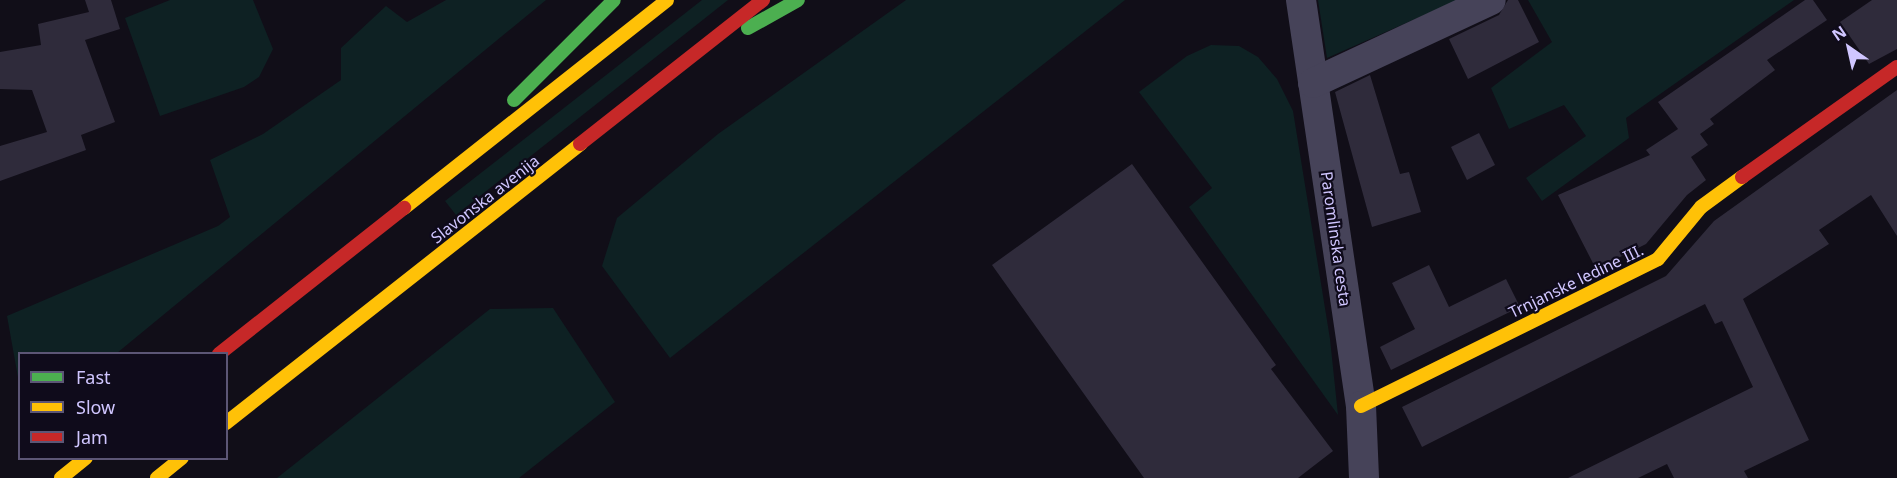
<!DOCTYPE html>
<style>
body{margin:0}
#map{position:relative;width:1897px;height:478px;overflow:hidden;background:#110e18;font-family:"Noto Sans",sans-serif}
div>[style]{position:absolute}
.green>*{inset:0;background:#0e2123}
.building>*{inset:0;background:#2f2b3b}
.street>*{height:30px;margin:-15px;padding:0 15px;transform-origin:15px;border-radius:15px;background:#464359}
.fast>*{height:14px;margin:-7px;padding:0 7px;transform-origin:7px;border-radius:7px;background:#4caf50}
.slow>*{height:14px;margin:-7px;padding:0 7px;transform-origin:7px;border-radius:7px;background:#ffc107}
.jam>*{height:14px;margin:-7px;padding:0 7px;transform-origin:7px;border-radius:7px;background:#c62828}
span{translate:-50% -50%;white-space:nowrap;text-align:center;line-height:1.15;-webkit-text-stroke:4.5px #0f0b1b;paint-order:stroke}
.street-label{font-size:16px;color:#d0c6ff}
.legend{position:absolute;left:18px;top:352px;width:210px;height:108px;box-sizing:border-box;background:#0f0b1b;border:2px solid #5c5676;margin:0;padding:8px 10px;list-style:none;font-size:18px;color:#d0c6ff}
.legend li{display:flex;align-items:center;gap:12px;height:30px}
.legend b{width:30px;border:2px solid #5c5676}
.north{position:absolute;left:1819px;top:18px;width:60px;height:60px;-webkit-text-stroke:4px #0f0b1b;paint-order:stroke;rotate:326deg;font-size:16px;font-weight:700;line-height:24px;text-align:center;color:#d0c6ff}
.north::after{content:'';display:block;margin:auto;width:21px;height:27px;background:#d0c6ff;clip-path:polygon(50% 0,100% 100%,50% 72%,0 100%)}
</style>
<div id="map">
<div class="green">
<div style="clip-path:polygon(170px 0,253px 0,273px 49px,259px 77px,244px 87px,160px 116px,125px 18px)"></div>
<div style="clip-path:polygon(446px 0,546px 0,117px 353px,20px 354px,19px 383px,7px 316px,218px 226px,230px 217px,210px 160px,263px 134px,341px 80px,341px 48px,386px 6px,407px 22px)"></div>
<div style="clip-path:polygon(702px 0,728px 0,456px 215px,445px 201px)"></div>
<div style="clip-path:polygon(906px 0,1125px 0,670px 358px,602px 266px,617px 218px,718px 134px)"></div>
<div style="clip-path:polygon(1318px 0,1458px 0,1327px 58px)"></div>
<div style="clip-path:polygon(1528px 0,1794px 0,1626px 118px,1629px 138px,1542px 201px,1526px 178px,1586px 136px,1564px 105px,1509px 129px,1491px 88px,1552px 42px)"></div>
<div style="clip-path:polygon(1211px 45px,1239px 46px,1258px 57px,1277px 79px,1293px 111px,1330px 339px,1338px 415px,1189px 207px,1212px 188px,1139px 92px,1187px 56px)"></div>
<div style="clip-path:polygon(553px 308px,615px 402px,519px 478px,277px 478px,490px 309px)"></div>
</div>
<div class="building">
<div style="clip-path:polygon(85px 0,111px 0,120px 29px,85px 40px,115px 122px,81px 135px,86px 150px,0 181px,0 146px,47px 132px,32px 90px,0 89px,0 52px,41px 45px,38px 24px,89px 12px)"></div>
<div style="clip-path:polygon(1508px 0,1518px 0,1539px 42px,1468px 79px,1449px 39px,1499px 15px)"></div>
<div style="clip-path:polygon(1805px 0,1813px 0,1827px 20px,1767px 60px,1775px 70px,1710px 119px,1714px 124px,1700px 134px,1708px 145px,1691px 157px,1706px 180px,1687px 195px,1646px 244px,1596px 269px,1558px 195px,1650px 155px,1646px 150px,1678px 129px,1658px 102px)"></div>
<div style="clip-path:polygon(1872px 0,1897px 0,1897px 49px,1869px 64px,1840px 22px)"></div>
<div style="clip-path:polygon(1370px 75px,1400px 174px,1409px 172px,1421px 212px,1372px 227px,1335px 92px)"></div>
<div style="clip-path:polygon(1897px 90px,1897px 236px,1871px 195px,1819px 230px,1829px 244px,1743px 299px,1809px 440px,1744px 471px,1748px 478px,1674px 478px,1667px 464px,1638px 478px,1568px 478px,1753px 387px,1722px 321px,1715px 324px,1705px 304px,1422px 447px,1402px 407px,1666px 276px,1714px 221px)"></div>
<div style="clip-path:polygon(1479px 133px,1495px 165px,1467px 180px,1451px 147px)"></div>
<div style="clip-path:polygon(1132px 164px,1276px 365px,1271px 369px,1333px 451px,1298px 478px,1144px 478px,992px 265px)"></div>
<div style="clip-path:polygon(1429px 265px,1449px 307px,1506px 279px,1520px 307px,1391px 370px,1380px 347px,1415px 329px,1392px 283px)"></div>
</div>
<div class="street">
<div style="left:1301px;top:0;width:410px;rotate:81.6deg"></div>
<div style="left:1361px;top:406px;width:72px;rotate:87.6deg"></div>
<div style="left:1313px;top:83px;width:196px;rotate:-25deg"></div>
</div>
<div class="fast">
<div style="left:748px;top:28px;width:57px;rotate:-29.2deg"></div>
<div style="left:514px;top:100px;width:141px;rotate:-45deg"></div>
</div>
<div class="slow">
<div style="left:404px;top:208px;width:335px;rotate:-38.3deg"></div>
<div style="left:1361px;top:406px;width:331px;rotate:-26.3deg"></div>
<div style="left:1658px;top:259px;width:67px;rotate:-50.4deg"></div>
<div style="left:1701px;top:207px;width:51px;rotate:-36.2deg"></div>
<div style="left:226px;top:423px;width:451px;rotate:-38.2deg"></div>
<div style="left:61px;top:478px;width:32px;rotate:-39deg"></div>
<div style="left:157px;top:478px;width:32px;rotate:-39deg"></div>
</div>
<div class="jam">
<div style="left:580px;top:144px;width:233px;rotate:-38.2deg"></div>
<div style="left:1742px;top:177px;width:190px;rotate:-35.4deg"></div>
<div style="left:219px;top:354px;width:236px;rotate:-38.3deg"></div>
</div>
<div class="street-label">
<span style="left:485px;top:199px;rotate:-38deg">Slavonska avenija</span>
<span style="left:1336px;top:239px;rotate:82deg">Paromlinska cesta</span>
<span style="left:1576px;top:281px;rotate:-26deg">Trnjanske ledine III.</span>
</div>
<ul class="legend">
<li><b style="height:8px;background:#4caf50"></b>Fast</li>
<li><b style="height:8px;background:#ffc107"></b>Slow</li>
<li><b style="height:8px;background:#c62828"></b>Jam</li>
</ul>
<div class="north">N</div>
</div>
